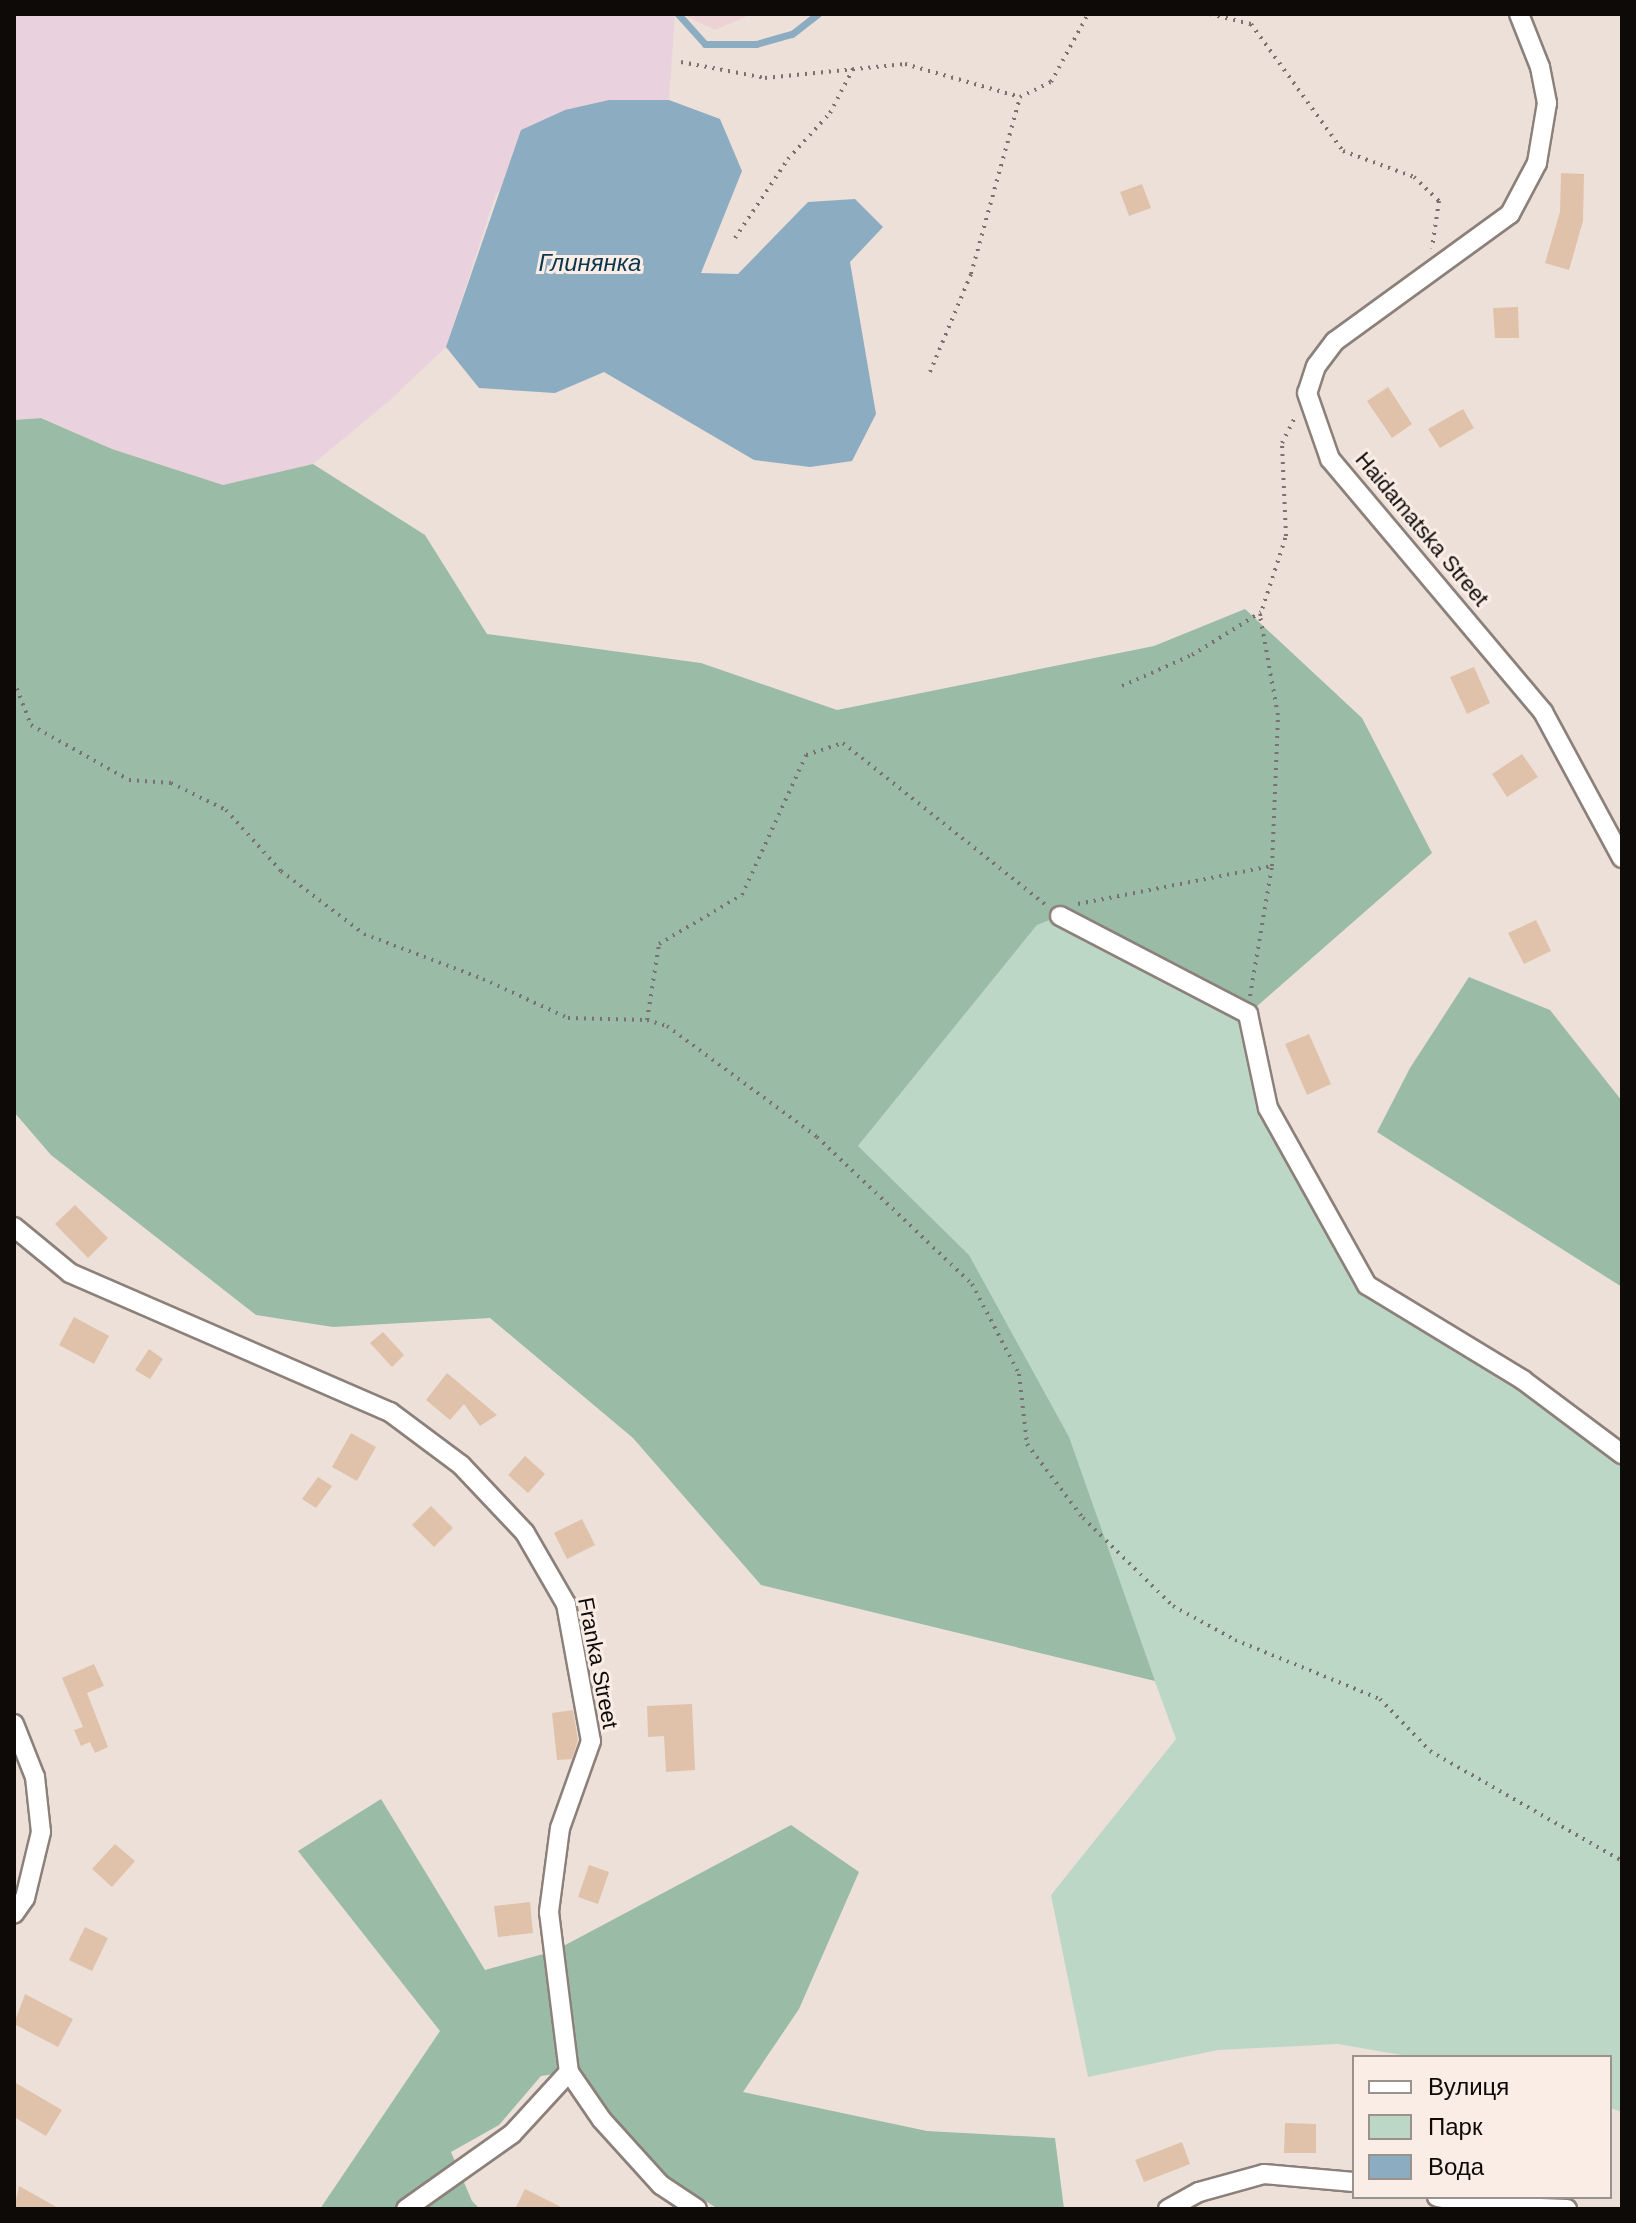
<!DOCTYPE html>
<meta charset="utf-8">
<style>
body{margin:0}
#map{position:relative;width:1636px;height:2223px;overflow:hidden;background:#ede0d9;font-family:Arial,sans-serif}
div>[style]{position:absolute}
.commercial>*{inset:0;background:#ecd2d5}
.industrial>*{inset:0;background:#e9d2dd}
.green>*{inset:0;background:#bdd7c6}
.forest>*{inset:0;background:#9abca7}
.water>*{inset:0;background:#8cacc2}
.stream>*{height:7px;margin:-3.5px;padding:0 3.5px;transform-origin:3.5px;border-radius:3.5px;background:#8cacc2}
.building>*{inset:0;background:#dfc2a9}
.path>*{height:4px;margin-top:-2px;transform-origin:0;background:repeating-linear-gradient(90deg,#79716d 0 2px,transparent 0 8px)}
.roads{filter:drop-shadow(2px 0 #8c807a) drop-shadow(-2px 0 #8c807a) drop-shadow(0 2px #8c807a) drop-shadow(0 -2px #8c807a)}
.minor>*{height:18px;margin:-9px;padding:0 9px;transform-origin:9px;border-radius:9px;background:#fff}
span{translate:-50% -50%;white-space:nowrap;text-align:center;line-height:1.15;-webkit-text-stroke:6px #faede6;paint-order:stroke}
.street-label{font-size:22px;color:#0e0a08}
.water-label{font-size:24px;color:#0c364e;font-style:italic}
.frame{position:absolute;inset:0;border:16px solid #0e0a08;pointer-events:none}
.legend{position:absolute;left:1352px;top:2055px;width:260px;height:144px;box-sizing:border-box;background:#faede6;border:2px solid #9c928d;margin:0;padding:10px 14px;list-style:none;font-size:24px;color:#0e0a08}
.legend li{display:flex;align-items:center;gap:16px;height:40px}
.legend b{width:40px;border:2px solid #9c928d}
</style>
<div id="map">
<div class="commercial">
<div style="clip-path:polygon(682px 14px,752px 14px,715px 30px)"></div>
</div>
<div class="industrial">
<div style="clip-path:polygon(14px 14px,675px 14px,669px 100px,608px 100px,496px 194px,446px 347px,388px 402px,313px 464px,223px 485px,112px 449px,42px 418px,14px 420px)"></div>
</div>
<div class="green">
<div style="clip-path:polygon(1060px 916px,1248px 1014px,1268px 1108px,1367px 1285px,1622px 1454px,1622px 2112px,1610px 2108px,1610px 2057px,1413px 2057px,1338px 2044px,1218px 2050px,1088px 2077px,1051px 1895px,1176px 1739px,1102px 1537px,858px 1146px,1037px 925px)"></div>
</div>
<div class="forest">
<div style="clip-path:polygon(41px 418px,112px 449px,223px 485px,313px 464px,425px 535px,487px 634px,701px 663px,837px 710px,1154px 646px,1245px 609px,1362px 718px,1432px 853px,1248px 1014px,1060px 916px,1037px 925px,858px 1146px,969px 1255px,1069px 1437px,1155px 1681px,761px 1585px,633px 1438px,490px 1318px,333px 1327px,256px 1315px,51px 1155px,14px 1112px,14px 420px)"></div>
<div style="clip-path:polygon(1469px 977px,1550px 1010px,1622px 1101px,1622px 1287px,1377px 1132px,1410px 1068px)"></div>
<div style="clip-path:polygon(381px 1799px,485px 1970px,554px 1951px,791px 1825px,859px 1872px,799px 2009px,743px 2092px,927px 2131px,1055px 2138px,1064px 2209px,718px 2209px,636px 2156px,592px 2089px,569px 2072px,541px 2076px,499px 2125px,451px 2152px,472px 2201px,480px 2209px,320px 2209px,440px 2031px,298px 1851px)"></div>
</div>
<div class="water">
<div style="clip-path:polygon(609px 100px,669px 100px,720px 119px,742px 171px,701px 273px,738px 274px,808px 202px,855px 199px,883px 227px,850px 262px,876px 414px,852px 461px,810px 467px,754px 460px,604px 372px,555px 393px,479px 388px,446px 347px,521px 130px,565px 110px)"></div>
</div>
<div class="stream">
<div style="left:678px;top:14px;width:40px;rotate:48deg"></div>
<div style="left:705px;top:44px;width:51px"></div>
<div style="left:756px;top:44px;width:37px;rotate:-16deg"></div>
<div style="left:792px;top:34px;width:33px;rotate:-38deg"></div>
</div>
<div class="building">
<div style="clip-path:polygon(1561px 173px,1584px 174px,1583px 221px,1569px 270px,1545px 263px,1560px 212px)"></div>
<div style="clip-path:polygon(1142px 184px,1151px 208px,1129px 216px,1120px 192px)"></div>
<div style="clip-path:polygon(1518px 307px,1519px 338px,1495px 338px,1493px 308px)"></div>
<div style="clip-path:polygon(1388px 387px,1412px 424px,1392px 438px,1367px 401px)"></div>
<div style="clip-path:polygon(1463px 409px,1474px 428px,1440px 448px,1428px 429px)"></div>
<div style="clip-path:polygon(1474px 667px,1490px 703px,1467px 714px,1450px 677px)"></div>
<div style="clip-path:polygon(1522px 754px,1538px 777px,1507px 797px,1492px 774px)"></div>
<div style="clip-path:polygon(1536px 920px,1551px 951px,1524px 964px,1508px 933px)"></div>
<div style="clip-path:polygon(1309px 1034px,1331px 1084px,1307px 1095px,1285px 1044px)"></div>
<div style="clip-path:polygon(75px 1205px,108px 1238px,88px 1258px,55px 1224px)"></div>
<div style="clip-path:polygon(74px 1317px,109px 1336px,94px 1364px,59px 1345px)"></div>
<div style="clip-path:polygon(383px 1332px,404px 1355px,392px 1367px,370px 1343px)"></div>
<div style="clip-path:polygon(149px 1349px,163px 1359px,150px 1379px,135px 1370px)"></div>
<div style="clip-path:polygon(447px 1373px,453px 1378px,497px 1415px,480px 1426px,464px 1404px,450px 1420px,426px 1400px)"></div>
<div style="clip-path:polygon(351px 1433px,376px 1447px,357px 1481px,332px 1467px)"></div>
<div style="clip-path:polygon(525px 1456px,545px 1474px,528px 1493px,508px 1475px)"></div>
<div style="clip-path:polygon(318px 1477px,332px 1486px,316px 1508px,302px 1499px)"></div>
<div style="clip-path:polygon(431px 1506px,453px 1528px,434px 1547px,412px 1525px)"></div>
<div style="clip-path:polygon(582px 1519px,595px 1545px,567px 1559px,554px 1533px)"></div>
<div style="clip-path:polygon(94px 1664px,104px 1686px,87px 1693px,108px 1747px,95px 1753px,90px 1742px,81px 1746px,74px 1730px,83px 1727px,62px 1678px)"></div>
<div style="clip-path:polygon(692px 1704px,695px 1770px,666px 1772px,664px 1736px,648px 1737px,647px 1706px)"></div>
<div style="clip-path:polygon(573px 1710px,578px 1740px,572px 1759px,557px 1760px,552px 1713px)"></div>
<div style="clip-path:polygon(115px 1844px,135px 1861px,112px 1887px,92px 1869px)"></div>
<div style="clip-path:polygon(589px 1865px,609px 1872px,598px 1904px,578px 1897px)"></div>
<div style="clip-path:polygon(530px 1902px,533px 1933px,498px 1937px,494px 1906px)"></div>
<div style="clip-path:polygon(85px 1927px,108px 1938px,92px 1971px,69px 1960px)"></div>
<div style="clip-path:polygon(25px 1994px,73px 2019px,58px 2047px,14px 2024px)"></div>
<div style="clip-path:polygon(14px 2082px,62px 2110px,46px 2136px,14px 2117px)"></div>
<div style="clip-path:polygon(1285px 2123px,1316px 2124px,1316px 2153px,1284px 2153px)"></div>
<div style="clip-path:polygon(1182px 2142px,1190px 2164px,1144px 2182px,1135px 2160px)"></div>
<div style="clip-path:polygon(19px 2186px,60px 2209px,14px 2209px)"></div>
<div style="clip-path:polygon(525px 2189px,565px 2209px,515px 2209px)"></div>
</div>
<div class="path">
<div style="left:1210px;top:14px;width:42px;rotate:13.7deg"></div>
<div style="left:1251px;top:24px;width:157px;rotate:54.1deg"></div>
<div style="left:1343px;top:151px;width:76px;rotate:20.1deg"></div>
<div style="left:1414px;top:177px;width:35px;rotate:44deg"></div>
<div style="left:1439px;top:201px;width:48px;rotate:98.5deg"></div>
<div style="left:681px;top:62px;width:86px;rotate:10.8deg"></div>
<div style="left:765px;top:78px;width:141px;rotate:-5.7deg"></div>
<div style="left:905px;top:64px;width:120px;rotate:16deg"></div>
<div style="left:1020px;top:97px;width:34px;rotate:-26deg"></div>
<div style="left:1051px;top:82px;width:77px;rotate:-61.4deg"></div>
<div style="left:735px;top:238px;width:95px;rotate:-56.1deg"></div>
<div style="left:788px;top:159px;width:62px;rotate:-47.6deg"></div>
<div style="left:830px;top:113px;width:50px;rotate:-62.4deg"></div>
<div style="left:930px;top:372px;width:106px;rotate:-67.3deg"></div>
<div style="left:971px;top:274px;width:184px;rotate:-74.5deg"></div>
<div style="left:14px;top:681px;width:47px;rotate:68.9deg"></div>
<div style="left:31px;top:725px;width:112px;rotate:29.3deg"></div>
<div style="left:129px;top:780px;width:42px;rotate:4.1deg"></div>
<div style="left:171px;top:783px;width:61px;rotate:26.1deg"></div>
<div style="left:226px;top:810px;width:82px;rotate:48deg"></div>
<div style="left:281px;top:871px;width:104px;rotate:37.2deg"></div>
<div style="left:364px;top:934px;width:127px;rotate:20.7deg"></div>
<div style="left:483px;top:979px;width:94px;rotate:24.6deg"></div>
<div style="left:568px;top:1018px;width:79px;rotate:1.5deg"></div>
<div style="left:647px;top:1020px;width:77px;rotate:-81deg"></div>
<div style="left:659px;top:944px;width:96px;rotate:-30.6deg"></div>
<div style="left:742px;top:895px;width:154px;rotate:-65.4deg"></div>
<div style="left:806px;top:755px;width:39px;rotate:-18deg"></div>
<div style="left:843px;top:743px;width:260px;rotate:38.6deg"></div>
<div style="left:1122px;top:686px;width:77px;rotate:-23.9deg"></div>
<div style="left:1192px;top:655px;width:81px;rotate:-31.9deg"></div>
<div style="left:1078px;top:904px;width:198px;rotate:-11.1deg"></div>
<div style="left:1250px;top:996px;width:132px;rotate:-80.4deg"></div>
<div style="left:1272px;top:866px;width:151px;rotate:-87.7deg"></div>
<div style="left:1278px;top:715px;width:101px;rotate:-100.3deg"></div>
<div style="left:1260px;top:616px;width:84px;rotate:-72deg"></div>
<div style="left:1286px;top:536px;width:93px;rotate:-92.5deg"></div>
<div style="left:1282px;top:443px;width:30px;rotate:-63deg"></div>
<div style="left:647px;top:1020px;width:21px;rotate:17deg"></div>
<div style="left:667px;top:1026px;width:187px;rotate:36.5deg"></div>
<div style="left:817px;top:1137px;width:214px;rotate:43.5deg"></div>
<div style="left:972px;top:1284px;width:102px;rotate:62.4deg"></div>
<div style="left:1019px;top:1374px;width:70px;rotate:83.5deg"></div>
<div style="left:1027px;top:1444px;width:93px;rotate:52.9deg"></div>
<div style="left:1083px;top:1518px;width:126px;rotate:44.4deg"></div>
<div style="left:1173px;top:1606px;width:71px;rotate:28.7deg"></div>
<div style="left:1235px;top:1640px;width:157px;rotate:22.1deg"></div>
<div style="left:1380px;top:1699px;width:72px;rotate:46.1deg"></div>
<div style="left:1430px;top:1751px;width:221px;rotate:29.8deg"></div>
</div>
<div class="roads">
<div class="minor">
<div style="left:1519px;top:14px;width:57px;rotate:68.4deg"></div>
<div style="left:1540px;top:67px;width:37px;rotate:79deg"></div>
<div style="left:1547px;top:103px;width:61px;rotate:99.5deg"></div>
<div style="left:1537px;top:163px;width:58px;rotate:117.9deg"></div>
<div style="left:1510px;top:214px;width:216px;rotate:144deg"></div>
<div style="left:1335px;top:341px;width:31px;rotate:127deg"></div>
<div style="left:1316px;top:366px;width:28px;rotate:108deg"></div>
<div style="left:1307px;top:393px;width:70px;rotate:70.8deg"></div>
<div style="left:1330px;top:459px;width:331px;rotate:49.9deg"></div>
<div style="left:1543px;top:712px;width:166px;rotate:61.6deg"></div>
<div style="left:1060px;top:916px;width:212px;rotate:27.5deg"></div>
<div style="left:1248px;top:1014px;width:96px;rotate:78deg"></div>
<div style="left:1268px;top:1108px;width:203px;rotate:60.8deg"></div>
<div style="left:1367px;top:1285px;width:183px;rotate:31.3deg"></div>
<div style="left:1523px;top:1380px;width:124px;rotate:36.8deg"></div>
<div style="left:14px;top:1227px;width:72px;rotate:39.4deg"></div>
<div style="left:70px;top:1273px;width:349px;rotate:23.5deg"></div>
<div style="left:390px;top:1412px;width:89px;rotate:36.7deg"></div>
<div style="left:461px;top:1465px;width:93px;rotate:46.7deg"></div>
<div style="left:525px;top:1533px;width:82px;rotate:60deg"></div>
<div style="left:566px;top:1604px;width:139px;rotate:79.7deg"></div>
<div style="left:591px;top:1741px;width:92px;rotate:109.6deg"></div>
<div style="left:560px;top:1828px;width:85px;rotate:97.5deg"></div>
<div style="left:549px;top:1912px;width:161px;rotate:82.9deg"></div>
<div style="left:569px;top:2072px;width:58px;rotate:55.5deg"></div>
<div style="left:602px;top:2120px;width:88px;rotate:47.8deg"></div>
<div style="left:661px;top:2185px;width:43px;rotate:33.7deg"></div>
<div style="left:14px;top:1724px;width:57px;rotate:68.4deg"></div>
<div style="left:35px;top:1777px;width:55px;rotate:83.8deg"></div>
<div style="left:41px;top:1832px;width:68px;rotate:103.6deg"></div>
<div style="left:25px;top:1898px;width:19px;rotate:125deg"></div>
<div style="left:1437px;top:2197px;width:50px;rotate:10.4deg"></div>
<div style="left:1486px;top:2206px;width:81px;rotate:2.1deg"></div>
<div style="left:406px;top:2209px;width:130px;rotate:-35.3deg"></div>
<div style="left:512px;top:2134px;width:84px;rotate:-47.4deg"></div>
<div style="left:1168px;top:2209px;width:35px;rotate:-29deg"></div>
<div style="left:1199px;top:2192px;width:67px;rotate:-15.5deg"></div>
<div style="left:1264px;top:2174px;width:90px;rotate:5.1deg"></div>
</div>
</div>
<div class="street-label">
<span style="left:1422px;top:529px;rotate:50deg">Haidamatska Street</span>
<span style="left:598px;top:1663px;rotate:79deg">Franka Street</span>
</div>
<div class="water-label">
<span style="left:590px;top:263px">Глинянка</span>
</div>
<div class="frame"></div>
<ul class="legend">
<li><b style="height:10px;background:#fff"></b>Вулиця</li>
<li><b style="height:22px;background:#bdd7c6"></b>Парк</li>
<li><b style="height:22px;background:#8cacc2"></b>Вода</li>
</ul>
</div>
